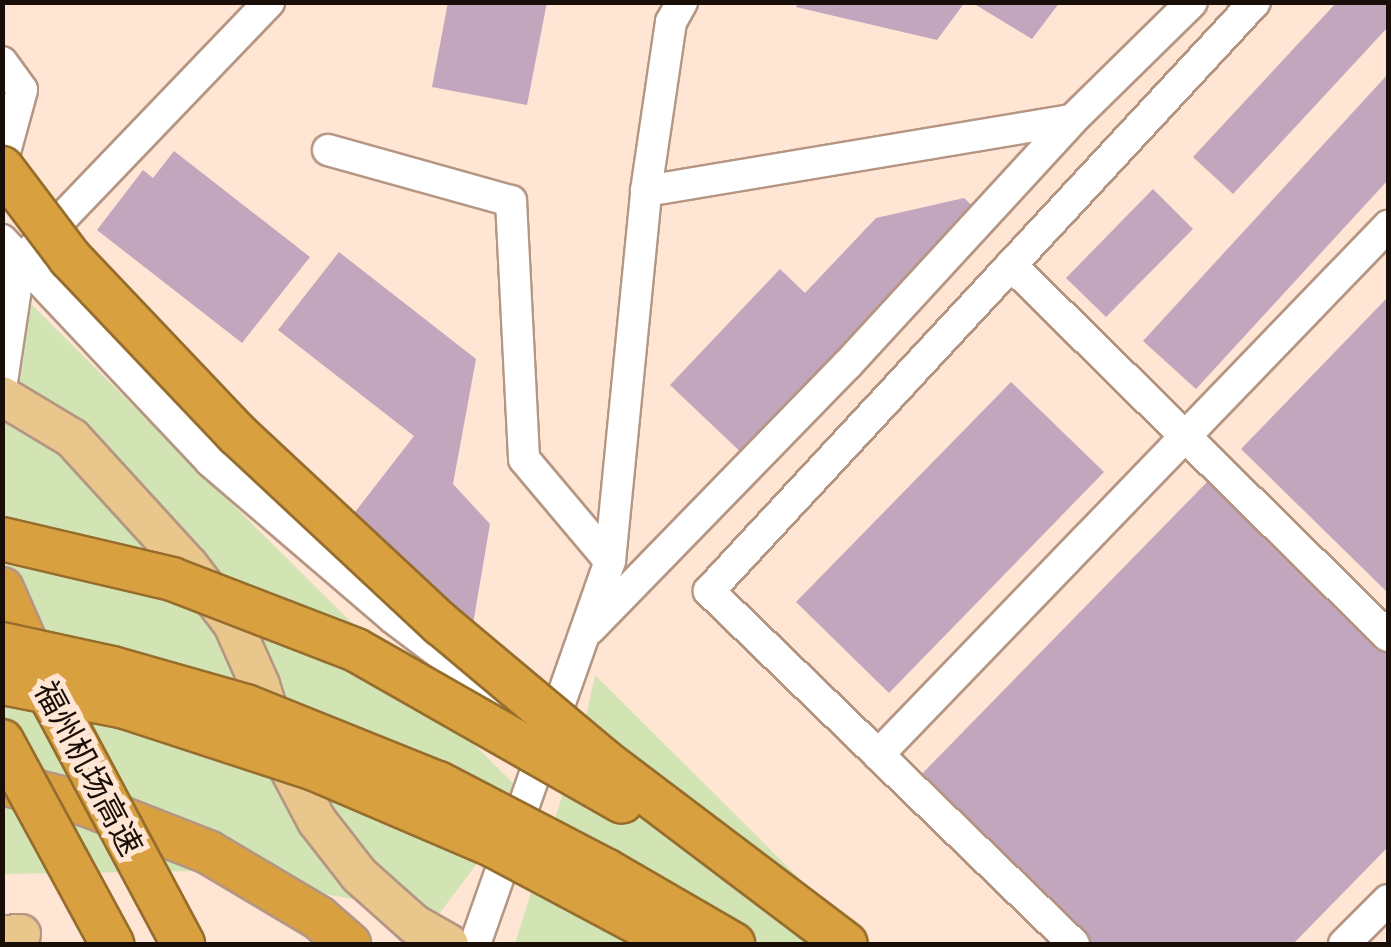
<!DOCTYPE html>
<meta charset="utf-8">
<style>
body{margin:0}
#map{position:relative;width:1391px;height:947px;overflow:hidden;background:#ffe5d4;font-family:Lato,"Noto Sans SC",sans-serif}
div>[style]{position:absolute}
.green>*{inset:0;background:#d2e4b3}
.building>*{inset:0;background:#c2a6bd}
.roads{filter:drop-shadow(2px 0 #b49683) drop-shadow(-2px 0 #b49683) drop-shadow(0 2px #b49683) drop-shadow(0 -2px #b49683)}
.minor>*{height:30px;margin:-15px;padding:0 15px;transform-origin:15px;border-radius:15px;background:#fff}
.major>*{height:38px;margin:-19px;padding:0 19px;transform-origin:19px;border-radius:19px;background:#e8c68c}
.highway>*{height:42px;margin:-21px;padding:0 21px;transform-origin:21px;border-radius:21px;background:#d9a040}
.bridges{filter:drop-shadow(2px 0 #966d2c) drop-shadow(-2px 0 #966d2c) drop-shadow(0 2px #966d2c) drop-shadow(0 -2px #966d2c)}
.highway-bridge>*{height:42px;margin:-21px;padding:0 21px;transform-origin:21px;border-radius:21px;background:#d9a040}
span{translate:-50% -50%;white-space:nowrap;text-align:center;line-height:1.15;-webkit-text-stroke:10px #ffe5d4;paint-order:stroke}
.street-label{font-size:32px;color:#1a0f08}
.frame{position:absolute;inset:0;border:5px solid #1a0f08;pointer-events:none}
</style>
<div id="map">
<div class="green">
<div style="clip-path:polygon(24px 297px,527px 797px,433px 922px,402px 908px,198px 871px,3px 874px,2px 299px)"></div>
<div style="clip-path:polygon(595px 675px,865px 944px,515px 943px,583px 731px)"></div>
</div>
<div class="building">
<div style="clip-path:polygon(448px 2px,547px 2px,527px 105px,432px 87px)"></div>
<div style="clip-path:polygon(799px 2px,965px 2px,937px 40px,796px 7px)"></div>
<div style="clip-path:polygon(971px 2px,1060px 2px,1032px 39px)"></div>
<div style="clip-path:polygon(1337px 2px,1388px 2px,1388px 27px,1233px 194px,1193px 157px)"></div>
<div style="clip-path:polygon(1388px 74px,1388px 180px,1196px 389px,1143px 341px)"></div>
<div style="clip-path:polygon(174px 151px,310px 257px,242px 343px,97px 230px,143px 170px,153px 178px)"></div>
<div style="clip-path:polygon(1153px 189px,1193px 229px,1106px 317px,1066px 278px)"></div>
<div style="clip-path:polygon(964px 198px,979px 212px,747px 458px,670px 385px,780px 269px,805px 293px,876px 218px)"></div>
<div style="clip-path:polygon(339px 252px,476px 359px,453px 484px,490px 524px,473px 624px,345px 525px,414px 436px,278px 330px)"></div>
<div style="clip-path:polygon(1388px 297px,1388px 593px,1241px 449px)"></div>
<div style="clip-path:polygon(1011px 382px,1104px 472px,889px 693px,796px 602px)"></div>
<div style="clip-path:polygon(1209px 480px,1388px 655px,1388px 847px,1293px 944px,1080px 944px,914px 782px)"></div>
</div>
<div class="roads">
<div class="minor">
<div style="left:2px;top:62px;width:34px;rotate:54deg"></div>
<div style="left:22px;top:90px;width:76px;rotate:105.3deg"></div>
<div style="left:328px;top:150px;width:190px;rotate:15.6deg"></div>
<div style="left:511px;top:201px;width:258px;rotate:87.1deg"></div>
<div style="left:524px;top:459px;width:133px;rotate:49.9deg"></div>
<div style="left:646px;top:191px;width:432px;rotate:-9.5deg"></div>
<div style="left:1072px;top:120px;width:168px;rotate:-44.5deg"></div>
<div style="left:2px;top:240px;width:303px;rotate:46.7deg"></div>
<div style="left:210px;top:461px;width:241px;rotate:40.6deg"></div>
<div style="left:393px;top:618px;width:128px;rotate:37deg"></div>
<div style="left:1011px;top:265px;width:529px;rotate:44.54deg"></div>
<div style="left:2px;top:382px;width:121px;rotate:-81.5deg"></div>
<div style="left:20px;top:262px;width:360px;rotate:-46.2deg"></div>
<div style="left:590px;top:629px;width:368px;rotate:-45.8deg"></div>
<div style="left:847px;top:365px;width:333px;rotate:-47.4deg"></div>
<div style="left:878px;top:755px;width:735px;rotate:-46.05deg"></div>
<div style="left:475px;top:944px;width:406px;rotate:-70.6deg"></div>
<div style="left:610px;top:561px;width:372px;rotate:-84.4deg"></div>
<div style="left:646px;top:191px;width:171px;rotate:-81.6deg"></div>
<div style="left:671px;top:22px;width:23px;rotate:-61deg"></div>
<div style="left:1074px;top:944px;width:508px;rotate:-135.96deg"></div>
<div style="left:709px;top:591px;width:803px;rotate:-47.17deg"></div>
<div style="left:1344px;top:944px;width:62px;rotate:-45deg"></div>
</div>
<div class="major">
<div style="left:2px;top:396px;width:82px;rotate:31deg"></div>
<div style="left:72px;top:438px;width:173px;rotate:47.6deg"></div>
<div style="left:189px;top:566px;width:73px;rotate:52.8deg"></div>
<div style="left:233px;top:624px;width:67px;rotate:66.1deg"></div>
<div style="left:260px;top:685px;width:73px;rotate:72.6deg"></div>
<div style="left:282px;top:755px;width:75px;rotate:62.1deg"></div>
<div style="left:317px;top:821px;width:68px;rotate:52.1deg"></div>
<div style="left:359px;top:875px;width:74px;rotate:41.7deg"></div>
<div style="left:414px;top:924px;width:40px;rotate:29.7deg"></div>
<div style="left:2px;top:935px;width:19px;rotate:-3deg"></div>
</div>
<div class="highway">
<div style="left:2px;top:589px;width:90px;rotate:66.3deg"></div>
<div style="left:2px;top:783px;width:86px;rotate:14.2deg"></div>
<div style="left:85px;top:804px;width:132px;rotate:21.3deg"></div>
<div style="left:208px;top:852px;width:129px;rotate:30.7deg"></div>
<div style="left:319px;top:918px;width:40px;rotate:41deg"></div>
</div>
</div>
<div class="bridges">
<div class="highway-bridge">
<div style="left:2px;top:168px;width:113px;rotate:52.9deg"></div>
<div style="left:70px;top:258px;width:243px;rotate:46.5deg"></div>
<div style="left:237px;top:434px;width:279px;rotate:43deg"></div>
<div style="left:441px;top:624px;width:213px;rotate:40deg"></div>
<div style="left:604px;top:761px;width:303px;rotate:37.1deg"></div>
<div style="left:2px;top:539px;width:175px;rotate:13.2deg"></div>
<div style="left:172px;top:579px;width:197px;rotate:21.1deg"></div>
<div style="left:356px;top:650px;width:306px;rotate:29.7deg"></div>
<div style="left:2px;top:644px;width:113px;rotate:12.3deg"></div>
<div style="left:112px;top:668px;width:139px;rotate:15.8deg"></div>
<div style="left:246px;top:706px;width:207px;rotate:21.9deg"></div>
<div style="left:438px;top:783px;width:191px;rotate:27.5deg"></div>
<div style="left:607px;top:871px;width:146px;rotate:30.1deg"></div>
<div style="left:40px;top:676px;width:304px;rotate:61.9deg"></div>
<div style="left:2px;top:683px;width:125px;rotate:11deg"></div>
<div style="left:125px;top:707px;width:197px;rotate:18.1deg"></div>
<div style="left:312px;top:768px;width:200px;rotate:23.2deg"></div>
<div style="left:496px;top:847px;width:206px;rotate:28.1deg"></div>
<div style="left:2px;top:741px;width:231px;rotate:61.5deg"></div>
</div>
</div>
<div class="street-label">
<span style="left:89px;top:768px;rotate:62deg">福州机场高速</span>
</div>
<div class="frame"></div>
</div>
